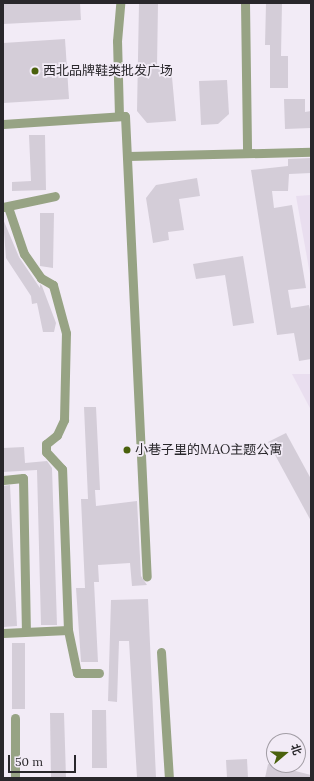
<!DOCTYPE html>
<meta charset="utf-8">
<style>
body{margin:0}
#map{position:relative;width:314px;height:781px;overflow:hidden;background:#f2ebf6;font-family:Lora,"Noto Sans SC",serif}
div>[style]{position:absolute}
.built>*{inset:0;background:#e9deef}
.building>*{inset:0;background:#d4cdd8}
.minor>*{height:9px;margin:-4.5px;padding:0 4.5px;transform-origin:4.5px;border-radius:4.5px;background:#97a384}
.dots>*{width:11px;height:11px;translate:-50% -50%;box-sizing:border-box;border:2px solid #f2ebf6;border-radius:50%}
span{translate:-50% -50%;white-space:nowrap;text-align:center;line-height:1.15;-webkit-text-stroke:3.5px #f2ebf6;paint-order:stroke}
.poi-label{font-size:13px;color:#29272b}
.left{translate:0 -50%;text-align:left}
.frame{position:absolute;inset:0;border:4px solid #29272b;pointer-events:none}
.north{position:absolute;left:266px;top:733px;width:40px;height:40px;box-sizing:border-box;background:#f2ebf6;border:1px solid #a29da5;border-radius:50%;rotate:71deg;font-size:11px;font-weight:700;line-height:16px;text-align:center;color:#29272b}
.north::after{content:'';display:block;margin:auto;width:14px;height:18px;background:#4a610c;clip-path:polygon(50% 0,100% 100%,50% 72%,0 100%)}
.scale{position:absolute;left:8px;top:755px;width:68px;height:18px;box-sizing:border-box;border:2px solid #29272b;border-top:0;padding-left:5px;font-size:12px;line-height:14px;white-space:nowrap;color:#29272b;-webkit-text-stroke:3px #f2ebf6;paint-order:stroke}
</style>
<div id="map">
<div class="built">
<div style="clip-path:polygon(311px 195px,311px 280px,296px 196px)"></div>
<div style="clip-path:polygon(292px 374px,311px 374px,311px 410px)"></div>
</div>
<div class="building">
<div style="clip-path:polygon(3px 3px,80px 3px,81px 20px,3px 24px)"></div>
<div style="clip-path:polygon(139px 3px,158px 3px,157px 67px,171px 66px,176px 121px,147px 123px,137px 111px)"></div>
<div style="clip-path:polygon(266px 3px,282px 3px,281px 56px,288px 56px,288px 88px,270px 88px,270px 45px,265px 45px)"></div>
<div style="clip-path:polygon(65px 39px,69px 99px,3px 103px,3px 43px)"></div>
<div style="clip-path:polygon(227px 80px,229px 114px,218px 124px,201px 125px,199px 81px)"></div>
<div style="clip-path:polygon(284px 99px,305px 99px,305px 112px,311px 111px,311px 128px,285px 129px)"></div>
<div style="clip-path:polygon(29px 135px,45px 135px,46px 190px,12px 191px,12px 182px,31px 181px)"></div>
<div style="clip-path:polygon(311px 158px,311px 173px,289px 174px,288px 191px,272px 191px,274px 208px,292px 205px,306px 288px,288px 290px,291px 308px,309px 305px,311px 314px,311px 359px,299px 361px,294px 333px,277px 335px,251px 170px,288px 166px,288px 159px)"></div>
<div style="clip-path:polygon(197px 178px,200px 196px,179px 199px,184px 230px,168px 232px,169px 240px,153px 243px,146px 198px,156px 185px)"></div>
<div style="clip-path:polygon(40px 213px,54px 213px,53px 268px,40px 266px)"></div>
<div style="clip-path:polygon(3px 219px,19px 257px,40px 288px,40px 284px,42px 286px,56px 323px,54px 332px,43px 332px,37px 303px,32px 304px,31px 296px,6px 258px)"></div>
<div style="clip-path:polygon(243px 256px,254px 323px,233px 326px,225px 275px,196px 279px,193px 264px)"></div>
<div style="clip-path:polygon(84px 407px,96px 407px,100px 490px,95px 490px,96px 506px,137px 501px,141px 576px,147px 585px,132px 586px,130px 563px,98px 565px,99px 582px,94px 582px,98px 662px,81px 662px,76px 588px,85px 588px,81px 499px,88px 499px)"></div>
<div style="clip-path:polygon(286px 433px,311px 479px,311px 521px,268px 442px)"></div>
<div style="clip-path:polygon(24px 447px,25px 463px,47px 461px,52px 468px,57px 625px,41px 625px,37px 470px,3px 472px,3px 448px)"></div>
<div style="clip-path:polygon(10px 485px,17px 626px,3px 627px,3px 486px)"></div>
<div style="clip-path:polygon(148px 599px,156px 778px,137px 778px,129px 641px,119px 641px,117px 702px,108px 701px,111px 600px)"></div>
<div style="clip-path:polygon(12px 643px,25px 643px,25px 709px,12px 709px)"></div>
<div style="clip-path:polygon(92px 710px,106px 710px,107px 768px,92px 768px)"></div>
<div style="clip-path:polygon(50px 713px,64px 713px,66px 778px,51px 778px)"></div>
<div style="clip-path:polygon(247px 759px,248px 778px,227px 778px,226px 760px)"></div>
<div style="clip-path:polygon(268px 764px,311px 775px,311px 778px,265px 778px)"></div>
</div>
<div class="minor">
<div style="left:245px;top:3px;width:150px;rotate:89.2deg"></div>
<div style="left:119px;top:116px;width:75px;rotate:-91.5deg"></div>
<div style="left:117px;top:41px;width:38px;rotate:-85deg"></div>
<div style="left:3px;top:124px;width:122px;rotate:-3.8deg"></div>
<div style="left:125px;top:116px;width:461px;rotate:87.3deg"></div>
<div style="left:128px;top:156px;width:183px;rotate:-1.3deg"></div>
<div style="left:3px;top:207px;width:53px;rotate:-11.9deg"></div>
<div style="left:3px;top:480px;width:20px;rotate:-6deg"></div>
<div style="left:23px;top:478px;width:153px;rotate:88.9deg"></div>
<div style="left:68px;top:630px;width:44px;rotate:78.2deg"></div>
<div style="left:77px;top:673px;width:22px"></div>
<div style="left:3px;top:633px;width:65px;rotate:-2.6deg"></div>
<div style="left:68px;top:630px;width:161px;rotate:-92.1deg"></div>
<div style="left:62px;top:469px;width:23px;rotate:-133deg"></div>
<div style="left:46px;top:452px;width:8px;rotate:-90deg"></div>
<div style="left:46px;top:444px;width:14px;rotate:-39deg"></div>
<div style="left:57px;top:435px;width:17px;rotate:-65deg"></div>
<div style="left:64px;top:420px;width:87px;rotate:-88.7deg"></div>
<div style="left:66px;top:333px;width:50px;rotate:-105.2deg"></div>
<div style="left:53px;top:285px;width:14px;rotate:-150deg"></div>
<div style="left:41px;top:278px;width:29px;rotate:-125deg"></div>
<div style="left:24px;top:254px;width:50px;rotate:-108.8deg"></div>
<div style="left:161px;top:652px;width:126px;rotate:86.4deg"></div>
<div style="left:15px;top:718px;width:60px;rotate:90deg"></div>
</div>
<div class="dots">
<div style="left:35px;top:71px;background:#4a610c"></div>
<div style="left:127px;top:450px;background:#4a610c"></div>
</div>
<div class="poi-label">
<span class="left" style="left:43px;top:71px">西北品牌鞋类批发广场</span>
<span class="left" style="left:135px;top:450px">小巷子里的MAO主题公寓</span>
</div>
<div class="frame"></div>
<div class="north">北</div>
<div class="scale">50 m</div>
</div>
